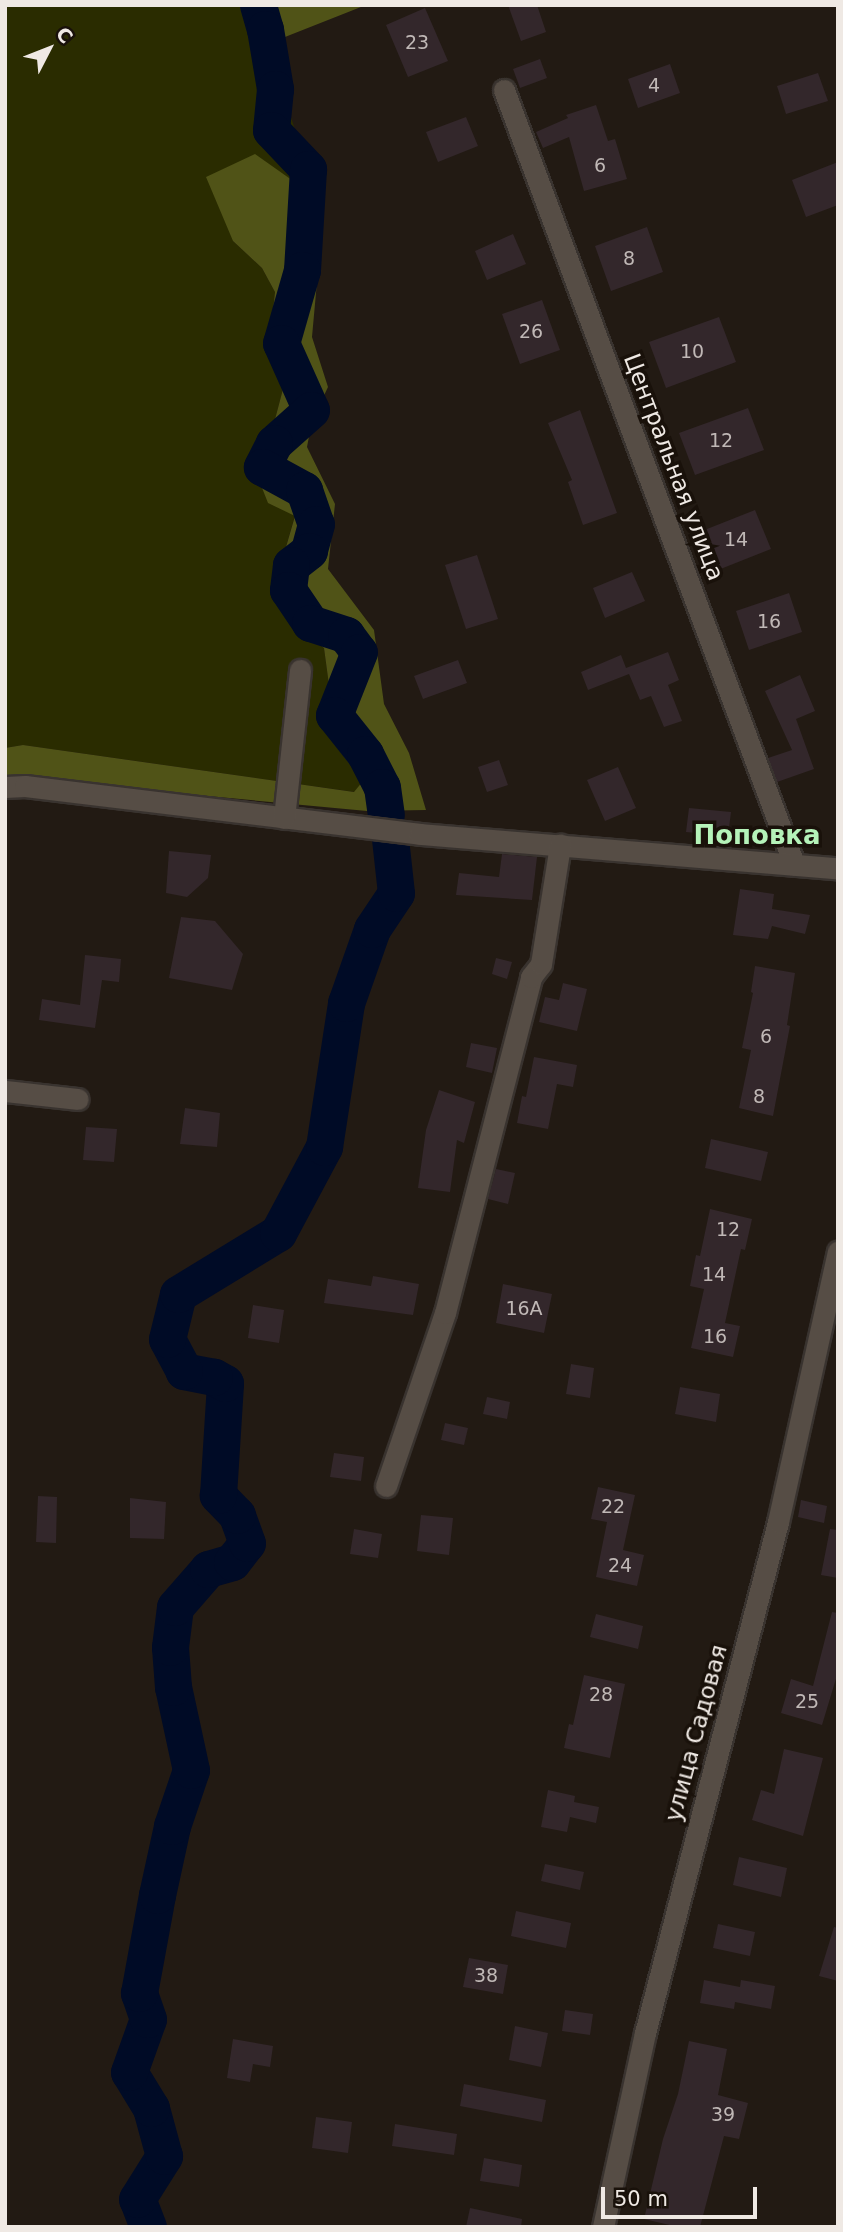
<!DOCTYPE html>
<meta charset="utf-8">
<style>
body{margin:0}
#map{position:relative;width:843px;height:2232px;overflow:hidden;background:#221a13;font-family:"DejaVu Sans",sans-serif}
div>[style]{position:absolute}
.green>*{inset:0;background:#2a2c00}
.forest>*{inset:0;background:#505317}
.river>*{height:37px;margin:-18.5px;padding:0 18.5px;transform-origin:18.5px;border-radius:18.5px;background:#000b26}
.building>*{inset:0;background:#33272b}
.roads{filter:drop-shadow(2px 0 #39332f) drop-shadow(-2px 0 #39332f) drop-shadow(0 2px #39332f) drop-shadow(0 -2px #39332f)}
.minor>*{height:21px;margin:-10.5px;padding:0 10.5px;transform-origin:10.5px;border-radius:10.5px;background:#564d45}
span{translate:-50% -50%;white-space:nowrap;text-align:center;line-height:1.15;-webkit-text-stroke:7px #19110a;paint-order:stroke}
.number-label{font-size:19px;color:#c0b8b6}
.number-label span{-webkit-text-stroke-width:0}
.street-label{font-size:23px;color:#efe9e4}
.quarter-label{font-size:26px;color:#b5f3b9;font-weight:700}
.frame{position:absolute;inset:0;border:7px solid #efe9e4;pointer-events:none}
.north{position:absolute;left:14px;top:14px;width:70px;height:70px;-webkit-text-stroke:5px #19110a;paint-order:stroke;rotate:48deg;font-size:19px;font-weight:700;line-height:28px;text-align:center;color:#efe9e4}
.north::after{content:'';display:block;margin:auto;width:24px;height:32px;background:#efe9e4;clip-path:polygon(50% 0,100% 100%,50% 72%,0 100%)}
.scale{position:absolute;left:601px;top:2187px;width:156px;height:32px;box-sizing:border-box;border:4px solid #efe9e4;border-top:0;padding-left:9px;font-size:21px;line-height:24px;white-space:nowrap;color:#efe9e4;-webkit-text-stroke:5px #19110a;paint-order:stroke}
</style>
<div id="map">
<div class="green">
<div style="clip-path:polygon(5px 5px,244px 5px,258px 82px,291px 117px,316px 197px,260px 158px,233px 241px,262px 268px,275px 292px,270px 339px,283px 389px,273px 427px,251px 460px,295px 515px,277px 578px,293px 622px,324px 648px,329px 685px,318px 723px,363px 781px,355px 792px,23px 745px,5px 748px)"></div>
</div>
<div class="forest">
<div style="clip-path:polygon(244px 5px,366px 5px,285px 37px,291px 117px,258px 82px)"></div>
<div style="clip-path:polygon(255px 154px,316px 197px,322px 227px,312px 337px,328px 387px,312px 421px,307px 447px,335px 504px,328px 569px,374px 630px,384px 704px,409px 753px,426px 810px,367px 811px,5px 777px,5px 748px,23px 745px,354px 792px,363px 781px,318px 723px,329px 685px,324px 648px,293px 622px,277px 578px,295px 516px,268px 503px,251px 460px,273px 427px,283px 389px,270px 339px,275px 292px,262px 268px,233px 241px,206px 177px)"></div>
</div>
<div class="river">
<div style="left:258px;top:5px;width:25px;rotate:74deg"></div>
<div style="left:265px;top:29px;width:61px;rotate:80.5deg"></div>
<div style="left:275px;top:89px;width:41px;rotate:95.6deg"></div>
<div style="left:271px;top:130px;width:54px;rotate:46.5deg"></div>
<div style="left:308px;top:169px;width:101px;rotate:93.4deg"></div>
<div style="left:302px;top:270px;width:76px;rotate:106deg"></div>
<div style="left:281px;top:343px;width:73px;rotate:65.9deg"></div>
<div style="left:311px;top:410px;width:50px;rotate:138.3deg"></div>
<div style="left:274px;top:443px;width:27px;rotate:117deg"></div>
<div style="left:262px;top:467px;width:48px;rotate:28.7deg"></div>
<div style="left:304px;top:490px;width:36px;rotate:71deg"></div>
<div style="left:316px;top:524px;width:28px;rotate:105deg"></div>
<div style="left:309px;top:551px;width:23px;rotate:142deg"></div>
<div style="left:291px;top:565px;width:25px;rotate:97deg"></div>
<div style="left:288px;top:590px;width:40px;rotate:56deg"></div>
<div style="left:310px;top:623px;width:38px;rotate:18deg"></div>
<div style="left:346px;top:635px;width:21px;rotate:53deg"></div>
<div style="left:359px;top:652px;width:68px;rotate:111.6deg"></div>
<div style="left:334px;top:715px;width:50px;rotate:51.5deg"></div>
<div style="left:365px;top:754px;width:37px;rotate:63deg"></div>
<div style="left:382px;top:787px;width:28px;rotate:82deg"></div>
<div style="left:148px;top:2227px;width:30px;rotate:-111deg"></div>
<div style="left:137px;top:2199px;width:51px;rotate:-57.9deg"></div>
<div style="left:164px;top:2156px;width:50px;rotate:-105.2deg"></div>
<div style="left:151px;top:2108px;width:42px;rotate:-121.4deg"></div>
<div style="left:129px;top:2072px;width:56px;rotate:-70.3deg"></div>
<div style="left:148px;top:2019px;width:28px;rotate:-109deg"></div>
<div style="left:139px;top:1993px;width:100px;rotate:-79.6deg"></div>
<div style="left:157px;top:1895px;width:71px;rotate:-77.7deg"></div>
<div style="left:172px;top:1826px;width:59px;rotate:-71.3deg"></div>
<div style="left:191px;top:1770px;width:85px;rotate:-102.2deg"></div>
<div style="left:173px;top:1687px;width:40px;rotate:-94.3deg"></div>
<div style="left:170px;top:1647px;width:40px;rotate:-82.9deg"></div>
<div style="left:175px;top:1607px;width:50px;rotate:-49deg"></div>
<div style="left:208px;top:1569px;width:25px;rotate:-16deg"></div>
<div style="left:232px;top:1562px;width:24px;rotate:-52deg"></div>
<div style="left:247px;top:1543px;width:30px;rotate:-110deg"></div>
<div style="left:237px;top:1515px;width:28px;rotate:-134deg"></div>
<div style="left:218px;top:1495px;width:112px;rotate:-86.4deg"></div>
<div style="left:225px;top:1383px;width:13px;rotate:-151deg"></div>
<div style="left:214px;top:1377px;width:31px;rotate:-169deg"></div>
<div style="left:184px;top:1371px;width:36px;rotate:-118deg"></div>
<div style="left:167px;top:1339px;width:46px;rotate:-76.3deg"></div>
<div style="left:178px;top:1294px;width:117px;rotate:-31.4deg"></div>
<div style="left:278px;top:1233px;width:98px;rotate:-61.9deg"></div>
<div style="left:324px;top:1147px;width:146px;rotate:-81.3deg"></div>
<div style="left:346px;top:1003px;width:78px;rotate:-70.6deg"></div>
<div style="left:372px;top:929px;width:43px;rotate:-56.3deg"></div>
<div style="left:396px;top:893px;width:54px;rotate:-96.3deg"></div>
</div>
<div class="building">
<div style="clip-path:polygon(508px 5px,537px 5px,546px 32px,521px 41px)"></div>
<div style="clip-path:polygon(425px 8px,448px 61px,408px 77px,386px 25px)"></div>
<div style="clip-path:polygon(540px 59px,547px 78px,520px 88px,513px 69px)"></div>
<div style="clip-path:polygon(670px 64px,680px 93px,638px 108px,628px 79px)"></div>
<div style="clip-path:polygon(818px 73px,828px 101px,786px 114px,777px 86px)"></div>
<div style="clip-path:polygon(596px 105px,608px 141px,615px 139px,627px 179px,584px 191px,569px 137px,543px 148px,536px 132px,568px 118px,566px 115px)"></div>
<div style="clip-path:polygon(466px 117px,478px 146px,438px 162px,426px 132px)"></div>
<div style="clip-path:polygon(838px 162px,838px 205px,806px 217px,792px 180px)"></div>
<div style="clip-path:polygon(647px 227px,663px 272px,611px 291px,595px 246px)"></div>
<div style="clip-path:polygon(513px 234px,526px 264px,487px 280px,475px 251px)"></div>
<div style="clip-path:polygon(542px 300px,560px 350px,520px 364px,502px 314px)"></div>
<div style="clip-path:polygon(719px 317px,736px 362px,666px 388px,649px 342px)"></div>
<div style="clip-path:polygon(748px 408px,764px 450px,695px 475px,679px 433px)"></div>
<div style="clip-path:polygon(580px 410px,617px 513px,583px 525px,568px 482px,572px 480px,548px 423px)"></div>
<div style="clip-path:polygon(755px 510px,771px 549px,718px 570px,702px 531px)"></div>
<div style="clip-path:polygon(477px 555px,498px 619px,466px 629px,445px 565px)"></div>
<div style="clip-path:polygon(632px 572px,645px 601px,605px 618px,593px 588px)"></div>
<div style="clip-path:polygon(789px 593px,802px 632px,749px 650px,736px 611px)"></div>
<div style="clip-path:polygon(668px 652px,679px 680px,668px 685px,682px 721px,664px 727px,651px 696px,640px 700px,629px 674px,588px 690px,581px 672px,621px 655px,626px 668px)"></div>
<div style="clip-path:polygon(458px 660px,467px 683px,423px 699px,414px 676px)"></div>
<div style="clip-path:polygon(800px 675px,815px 711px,796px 719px,814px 769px,777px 782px,768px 758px,792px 750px,765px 691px)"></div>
<div style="clip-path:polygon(499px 760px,508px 785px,487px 792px,478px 767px)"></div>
<div style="clip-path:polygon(618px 767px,636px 808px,605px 821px,587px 780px)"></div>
<div style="clip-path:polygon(689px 808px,731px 812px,728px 836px,686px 832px)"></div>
<div style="clip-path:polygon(169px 851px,211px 855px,208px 878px,187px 897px,166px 893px)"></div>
<div style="clip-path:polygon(502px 854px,537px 857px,532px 900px,456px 895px,459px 873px,499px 877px)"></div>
<div style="clip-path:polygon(740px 889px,774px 894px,772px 909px,810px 915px,805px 934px,772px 926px,768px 939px,733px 935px)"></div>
<div style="clip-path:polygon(181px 917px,215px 921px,243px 954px,232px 990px,169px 978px)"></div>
<div style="clip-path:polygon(85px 955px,121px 959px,119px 982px,102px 980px,95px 1028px,39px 1020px,42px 999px,80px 1005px)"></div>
<div style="clip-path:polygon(496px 958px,512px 962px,507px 979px,492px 974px)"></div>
<div style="clip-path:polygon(755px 966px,795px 973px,787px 1025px,790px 1026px,773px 1116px,739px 1108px,751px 1050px,742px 1048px,753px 993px,751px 992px)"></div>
<div style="clip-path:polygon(563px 983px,587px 989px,577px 1031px,539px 1022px,545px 997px,559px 1000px)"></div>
<div style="clip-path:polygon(471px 1043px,497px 1048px,492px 1073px,466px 1067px)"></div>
<div style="clip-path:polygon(534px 1057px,577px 1065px,573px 1087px,557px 1084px,548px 1129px,517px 1123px,522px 1096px,526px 1097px)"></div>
<div style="clip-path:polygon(439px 1090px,475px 1102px,464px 1143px,457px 1140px,450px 1192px,418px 1188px,426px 1130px)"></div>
<div style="clip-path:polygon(185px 1108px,220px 1113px,217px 1147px,180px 1144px)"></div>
<div style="clip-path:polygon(86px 1127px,117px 1129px,114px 1162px,83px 1160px)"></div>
<div style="clip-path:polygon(711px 1139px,768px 1152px,761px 1181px,705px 1168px)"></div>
<div style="clip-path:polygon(496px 1169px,515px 1173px,508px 1204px,488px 1199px)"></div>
<div style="clip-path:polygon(710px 1209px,752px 1219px,745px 1250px,741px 1249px,725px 1323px,740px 1326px,733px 1357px,691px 1348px,704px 1289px,690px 1286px,696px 1255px,700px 1256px)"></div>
<div style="clip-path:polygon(373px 1276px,419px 1284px,413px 1315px,324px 1303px,328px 1279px,371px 1286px)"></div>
<div style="clip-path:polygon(503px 1284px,552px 1294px,544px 1333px,496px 1323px)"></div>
<div style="clip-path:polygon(253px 1305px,284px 1310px,279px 1343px,248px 1338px)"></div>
<div style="clip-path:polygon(571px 1364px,594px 1368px,590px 1398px,566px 1394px)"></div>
<div style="clip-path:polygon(680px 1387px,720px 1394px,716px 1422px,675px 1414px)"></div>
<div style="clip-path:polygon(487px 1397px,510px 1402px,507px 1419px,483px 1414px)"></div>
<div style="clip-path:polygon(445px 1423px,468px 1428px,464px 1445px,441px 1440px)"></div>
<div style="clip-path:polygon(334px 1453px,364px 1457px,361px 1481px,330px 1477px)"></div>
<div style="clip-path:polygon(598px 1487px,635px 1495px,623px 1550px,644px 1555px,637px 1586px,596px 1577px,607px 1522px,591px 1519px)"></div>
<div style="clip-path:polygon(38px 1496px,57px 1497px,56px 1543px,36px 1542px)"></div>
<div style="clip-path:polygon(130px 1498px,166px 1502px,164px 1539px,130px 1538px)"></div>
<div style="clip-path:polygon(801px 1500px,827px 1506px,824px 1523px,798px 1517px)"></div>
<div style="clip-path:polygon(421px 1515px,453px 1518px,449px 1555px,417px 1551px)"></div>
<div style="clip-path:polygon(354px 1529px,382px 1534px,378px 1558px,350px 1554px)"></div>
<div style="clip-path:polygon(830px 1529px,838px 1530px,838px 1578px,821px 1575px)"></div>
<div style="clip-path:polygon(832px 1612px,838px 1613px,838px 1672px,822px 1725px,781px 1713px,791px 1679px,813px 1686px)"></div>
<div style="clip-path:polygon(596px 1614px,643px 1626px,638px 1649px,590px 1637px)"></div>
<div style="clip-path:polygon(584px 1675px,625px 1684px,610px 1758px,564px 1748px,569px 1724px,573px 1725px)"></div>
<div style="clip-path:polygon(784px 1749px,823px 1758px,803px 1836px,752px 1820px,761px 1790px,774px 1794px)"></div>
<div style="clip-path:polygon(548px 1790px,575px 1796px,574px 1802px,599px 1807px,596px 1823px,570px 1817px,567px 1832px,541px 1827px)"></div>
<div style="clip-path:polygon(739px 1857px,787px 1868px,781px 1897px,733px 1885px)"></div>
<div style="clip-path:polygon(545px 1864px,584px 1872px,580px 1890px,541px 1881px)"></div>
<div style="clip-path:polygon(516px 1911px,571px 1923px,566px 1948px,511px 1936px)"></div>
<div style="clip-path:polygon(718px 1924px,755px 1932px,750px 1956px,713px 1948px)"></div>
<div style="clip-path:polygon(834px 1927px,838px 1928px,838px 1981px,819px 1976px)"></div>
<div style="clip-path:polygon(469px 1958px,508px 1965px,503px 1994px,463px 1987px)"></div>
<div style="clip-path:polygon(704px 1980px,740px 1987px,741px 1980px,775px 1986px,771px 2009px,735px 2002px,734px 2009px,700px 2003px)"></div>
<div style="clip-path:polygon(565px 2010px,593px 2014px,590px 2035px,562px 2031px)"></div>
<div style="clip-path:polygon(515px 2026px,548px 2033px,541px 2067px,509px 2060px)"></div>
<div style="clip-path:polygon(233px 2039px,273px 2046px,270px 2067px,253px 2064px,250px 2082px,227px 2078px)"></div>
<div style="clip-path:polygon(689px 2041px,727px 2049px,718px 2095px,748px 2103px,739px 2139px,724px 2136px,700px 2227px,678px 2227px,644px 2219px,663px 2139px,678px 2094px)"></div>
<div style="clip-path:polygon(464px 2084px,546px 2100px,542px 2122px,460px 2106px)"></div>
<div style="clip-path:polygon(316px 2117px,352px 2122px,348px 2153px,312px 2148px)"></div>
<div style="clip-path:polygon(395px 2124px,457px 2134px,454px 2155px,392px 2146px)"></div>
<div style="clip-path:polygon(484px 2158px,522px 2165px,519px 2187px,480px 2181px)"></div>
<div style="clip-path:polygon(470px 2208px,522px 2219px,521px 2227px,466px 2227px)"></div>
</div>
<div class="roads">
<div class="minor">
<div style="left:504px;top:90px;width:827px;rotate:69.46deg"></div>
<div style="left:5px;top:787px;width:20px;rotate:-3deg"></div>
<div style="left:25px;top:786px;width:398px;rotate:6.9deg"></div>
<div style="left:420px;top:834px;width:419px;rotate:4.7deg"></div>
<div style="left:284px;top:818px;width:149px;rotate:-83.8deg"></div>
<div style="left:5px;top:1091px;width:73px;rotate:6.3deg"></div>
<div style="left:386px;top:1486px;width:183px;rotate:-71.2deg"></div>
<div style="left:445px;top:1313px;width:347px;rotate:-75.6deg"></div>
<div style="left:531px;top:977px;width:16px;rotate:-52deg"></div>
<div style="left:541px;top:964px;width:121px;rotate:-80.9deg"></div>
<div style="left:603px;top:2227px;width:198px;rotate:-77.8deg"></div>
<div style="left:645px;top:2033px;width:528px;rotate:-75.41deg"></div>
<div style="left:778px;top:1522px;width:277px;rotate:-77.5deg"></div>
</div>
</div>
<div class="number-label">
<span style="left:417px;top:43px">23</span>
<span style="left:654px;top:86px">4</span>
<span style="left:600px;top:166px">6</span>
<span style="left:629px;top:259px">8</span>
<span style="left:531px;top:332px">26</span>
<span style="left:692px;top:352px">10</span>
<span style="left:721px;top:441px">12</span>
<span style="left:736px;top:540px">14</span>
<span style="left:769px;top:622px">16</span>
<span style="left:766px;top:1037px">6</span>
<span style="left:759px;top:1097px">8</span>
<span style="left:728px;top:1230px">12</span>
<span style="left:714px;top:1275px">14</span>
<span style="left:524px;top:1309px">16А</span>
<span style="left:715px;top:1337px">16</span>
<span style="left:613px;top:1507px">22</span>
<span style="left:620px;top:1566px">24</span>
<span style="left:601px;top:1695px">28</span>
<span style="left:807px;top:1702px">25</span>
<span style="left:486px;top:1976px">38</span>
<span style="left:723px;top:2115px">39</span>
</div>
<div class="street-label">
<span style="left:674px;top:467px;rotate:69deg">Центральная улица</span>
<span style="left:696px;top:1733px;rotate:-75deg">улица Садовая</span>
</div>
<div class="quarter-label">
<span style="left:757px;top:836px">Поповка</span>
</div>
<div class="frame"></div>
<div class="north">С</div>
<div class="scale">50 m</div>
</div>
